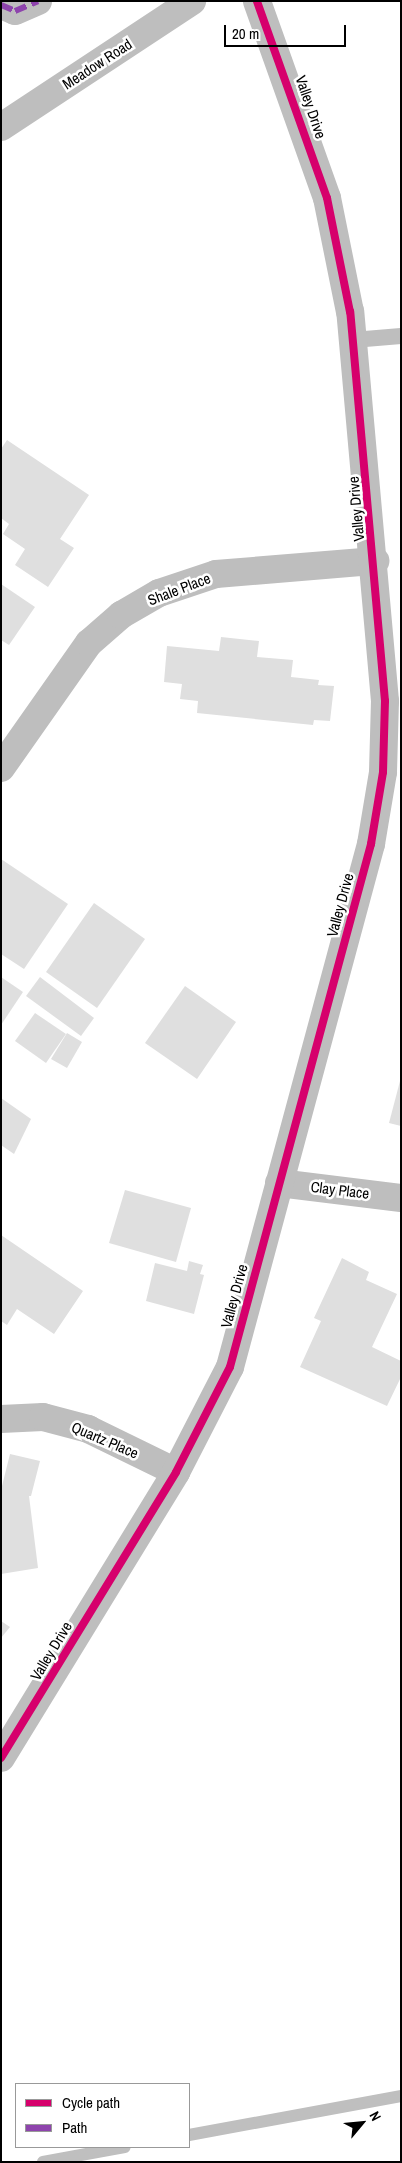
<!DOCTYPE html>
<style>
body{margin:0}
#map{position:relative;width:402px;height:2163px;overflow:hidden;background:#fff;font-family:"Archivo Narrow",sans-serif}
div>[style]{position:absolute}
.stream>*{height:12px;margin:-6px;padding:0 6px;transform-origin:6px;border-radius:6px;background:#bfbfbf}
.building>*{inset:0;background:#dfdfdf}
.service>*{height:16px;margin:-8px;padding:0 8px;transform-origin:8px;border-radius:8px;background:#bebebe}
.minor>*{height:28px;margin:-14px;padding:0 14px;transform-origin:14px;border-radius:14px;background:#bebebe}
.quiet>*{height:6px;margin-top:-3px;transform-origin:0;background:repeating-linear-gradient(90deg,#8e44ad 0 12px,transparent 0 18px)}
.cycleway>*{height:8px;margin:-4px;padding:0 4px;transform-origin:4px;border-radius:4px;background:#d6006c}
span{translate:-50% -50%;white-space:nowrap;text-align:center;line-height:1.15;-webkit-text-stroke:5px #fff;paint-order:stroke}
.street-label{font-size:15px;color:#000}
.frame{position:absolute;inset:0;border:2px solid #000;pointer-events:none}
.legend{position:absolute;left:15px;top:2083px;width:175px;height:65px;box-sizing:border-box;background:#fff;border:1px solid #999;margin:0;padding:6px 9px;list-style:none;font-size:15px;color:#000}
.legend li{display:flex;align-items:center;gap:10px;height:25px}
.legend b{width:25px;border:1px solid #999}
.north{position:absolute;left:337px;top:2098px;width:50px;height:50px;-webkit-text-stroke:4px #fff;paint-order:stroke;rotate:62deg;font-size:14px;font-weight:700;line-height:20px;text-align:center;color:#000}
.north::after{content:'';display:block;margin:auto;width:18px;height:22px;background:#000;clip-path:polygon(50% 0,100% 100%,50% 72%,0 100%)}
.scale{position:absolute;left:224px;top:25px;width:122px;height:22px;box-sizing:border-box;border:2px solid #000;border-top:0;padding-left:6px;font-size:15px;line-height:18px;white-space:nowrap;color:#000;-webkit-text-stroke:4px #fff;paint-order:stroke}
</style>
<div id="map">
<div class="stream">
<div style="left:189px;top:2135px;width:216px;rotate:-10.4deg"></div>
<div style="left:43px;top:2162px;width:83px;rotate:-10.4deg"></div>
</div>
<div class="building">
<div style="clip-path:polygon(7px 440px,89px 495px,60px 539px,74px 548px,48px 587px,15px 565px,25px 549px,3px 534px,9px 524px,1px 518px,1px 449px)"></div>
<div style="clip-path:polygon(1px 584px,35px 607px,9px 645px,1px 640px)"></div>
<div style="clip-path:polygon(221px 637px,259px 641px,257px 657px,293px 660px,291px 677px,319px 680px,318px 685px,334px 686px,330px 721px,314px 720px,313px 725px,197px 713px,198px 701px,180px 699px,182px 684px,164px 682px,167px 646px,219px 651px)"></div>
<div style="clip-path:polygon(1px 859px,68px 904px,24px 969px,1px 954px)"></div>
<div style="clip-path:polygon(94px 903px,145px 939px,97px 1008px,46px 972px)"></div>
<div style="clip-path:polygon(1px 977px,23px 992px,1px 1025px)"></div>
<div style="clip-path:polygon(40px 977px,94px 1018px,81px 1036px,26px 996px)"></div>
<div style="clip-path:polygon(185px 986px,236px 1022px,197px 1079px,145px 1043px)"></div>
<div style="clip-path:polygon(35px 1013px,66px 1034px,46px 1063px,15px 1041px)"></div>
<div style="clip-path:polygon(67px 1033px,82px 1042px,67px 1068px,51px 1059px)"></div>
<div style="clip-path:polygon(400px 1081px,401px 1081px,401px 1126px,389px 1123px)"></div>
<div style="clip-path:polygon(1px 1098px,31px 1119px,14px 1154px,1px 1145px)"></div>
<div style="clip-path:polygon(125px 1190px,191px 1208px,176px 1262px,109px 1243px)"></div>
<div style="clip-path:polygon(1px 1235px,83px 1291px,54px 1334px,17px 1309px,7px 1325px,1px 1321px)"></div>
<div style="clip-path:polygon(342px 1258px,369px 1272px,366px 1280px,397px 1294px,372px 1347px,401px 1361px,401px 1377px,387px 1406px,300px 1367px,321px 1321px,314px 1318px)"></div>
<div style="clip-path:polygon(189px 1261px,203px 1265px,200px 1274px,204px 1275px,194px 1314px,146px 1301px,155px 1263px,187px 1271px)"></div>
<div style="clip-path:polygon(10px 1454px,40px 1461px,31px 1496px,29px 1496px,38px 1568px,1px 1574px,1px 1490px)"></div>
<div style="clip-path:polygon(1px 1621px,10px 1627px,1px 1638px)"></div>
</div>
<div class="service">
<div style="left:353px;top:340px;width:48px;rotate:-4.8deg"></div>
</div>
<div class="minor">
<div style="left:1px;top:5px;width:15px;rotate:23deg"></div>
<div style="left:15px;top:11px;width:25px;rotate:-23deg"></div>
<div style="left:1px;top:127px;width:229px;rotate:-33.4deg"></div>
<div style="left:1px;top:768px;width:153px;rotate:-54.9deg"></div>
<div style="left:89px;top:643px;width:43px;rotate:-41.2deg"></div>
<div style="left:121px;top:615px;width:44px;rotate:-30.1deg"></div>
<div style="left:159px;top:593px;width:60px;rotate:-18.4deg"></div>
<div style="left:216px;top:574px;width:160px;rotate:-4.7deg"></div>
<div style="left:279px;top:1183px;width:123px;rotate:7deg"></div>
<div style="left:1px;top:1419px;width:42px;rotate:-2.7deg"></div>
<div style="left:43px;top:1417px;width:47px;rotate:14.9deg"></div>
<div style="left:88px;top:1429px;width:98px;rotate:26deg"></div>
<div style="left:1px;top:1758px;width:335px;rotate:-58.5deg"></div>
<div style="left:176px;top:1472px;width:118px;rotate:-62.8deg"></div>
<div style="left:230px;top:1367px;width:542px;rotate:-74.91deg"></div>
<div style="left:371px;top:844px;width:73px;rotate:-80.5deg"></div>
<div style="left:383px;top:772px;width:71px;rotate:-88.4deg"></div>
<div style="left:385px;top:701px;width:391px;rotate:-95.1deg"></div>
<div style="left:350px;top:312px;width:116px;rotate:-101.4deg"></div>
<div style="left:327px;top:198px;width:209px;rotate:-109.6deg"></div>
</div>
<div class="quiet">
<div style="left:1px;top:5px;width:15px;rotate:23deg"></div>
<div style="left:15px;top:11px;width:25px;rotate:-23deg"></div>
</div>
<div class="cycleway">
<div style="left:1px;top:1758px;width:335px;rotate:-58.5deg"></div>
<div style="left:176px;top:1472px;width:118px;rotate:-62.8deg"></div>
<div style="left:230px;top:1367px;width:542px;rotate:-74.91deg"></div>
<div style="left:371px;top:844px;width:73px;rotate:-80.5deg"></div>
<div style="left:383px;top:772px;width:71px;rotate:-88.4deg"></div>
<div style="left:385px;top:701px;width:391px;rotate:-95.1deg"></div>
<div style="left:350px;top:312px;width:116px;rotate:-101.4deg"></div>
<div style="left:327px;top:198px;width:209px;rotate:-109.6deg"></div>
</div>
<div class="street-label">
<span style="left:97px;top:64px;rotate:-33deg">Meadow Road</span>
<span style="left:311px;top:107px;rotate:71deg">Valley Drive</span>
<span style="left:356px;top:509px;rotate:-95deg">Valley Drive</span>
<span style="left:179px;top:589px;rotate:-21deg">Shale Place</span>
<span style="left:340px;top:905px;rotate:-75deg">Valley Drive</span>
<span style="left:340px;top:1190px;rotate:7deg">Clay Place</span>
<span style="left:234px;top:1296px;rotate:-75deg">Valley Drive</span>
<span style="left:105px;top:1440px;rotate:23deg">Quartz Place</span>
<span style="left:51px;top:1651px;rotate:-59deg">Valley Drive</span>
</div>
<div class="frame"></div>
<ul class="legend">
<li><b style="height:6px;background:#d6006c"></b>Cycle path</li>
<li><b style="height:6px;background:#8e44ad"></b>Path</li>
</ul>
<div class="north">N</div>
<div class="scale">20 m</div>
</div>
